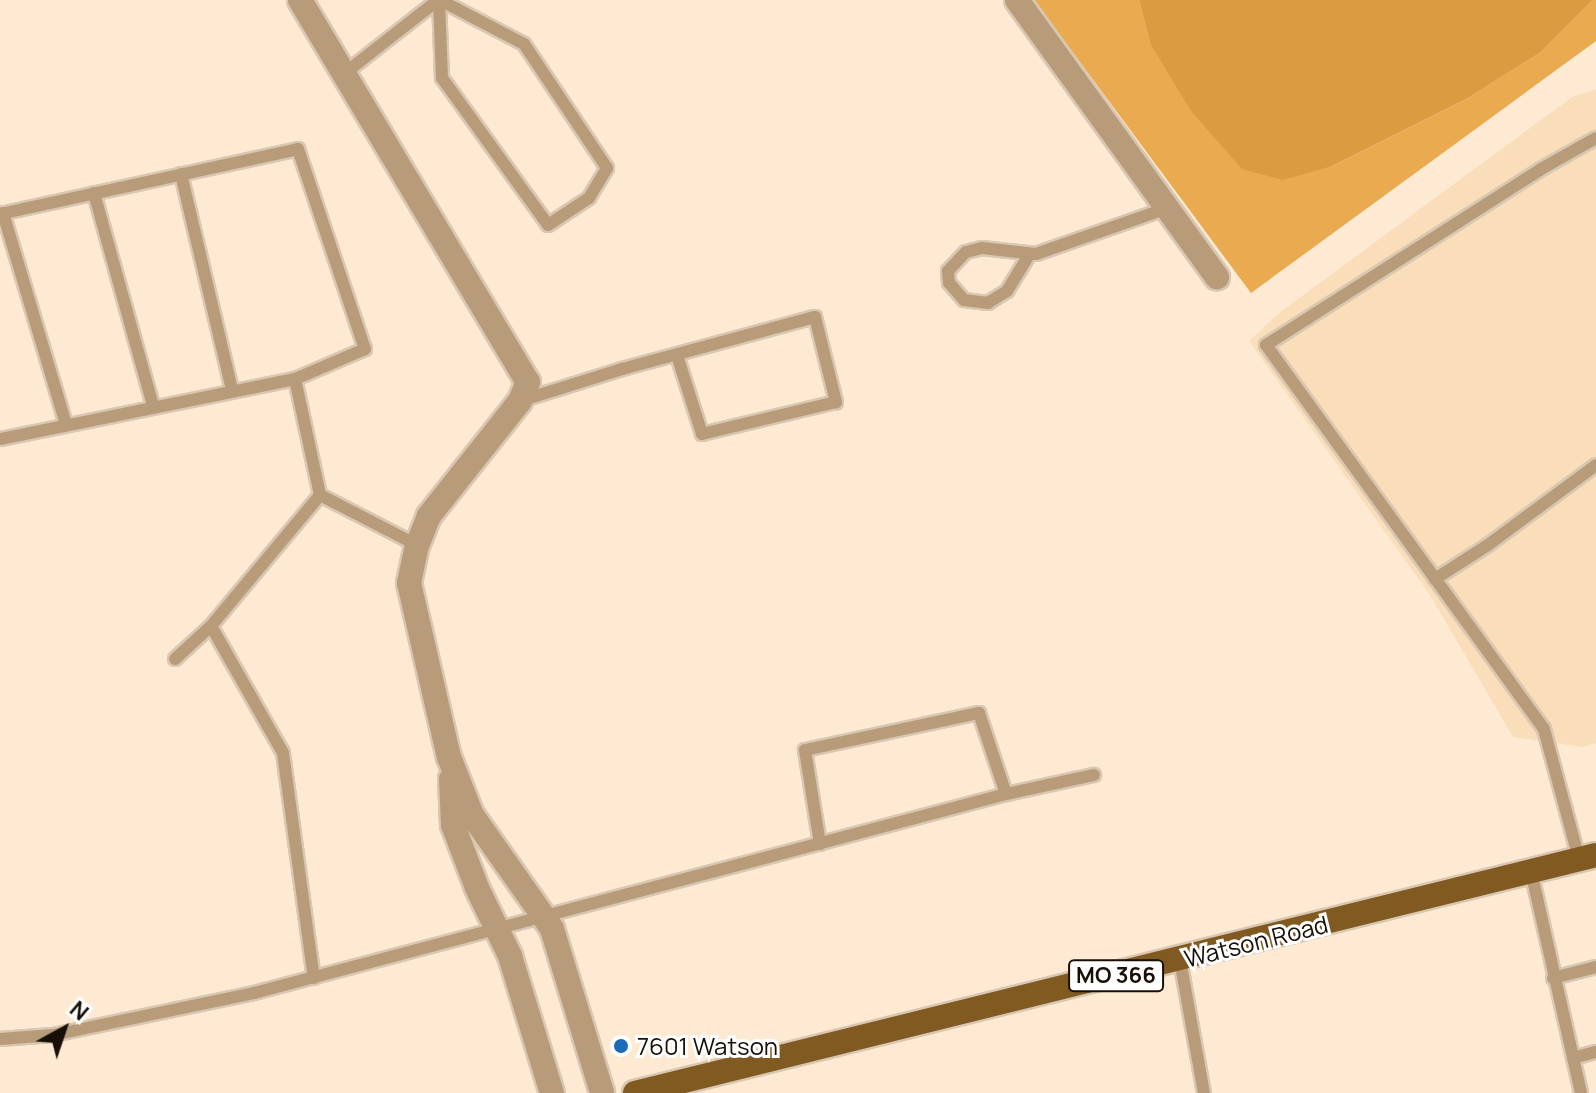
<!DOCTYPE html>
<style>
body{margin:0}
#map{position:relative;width:1596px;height:1093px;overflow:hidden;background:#feead3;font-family:Manrope,sans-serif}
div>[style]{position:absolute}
.built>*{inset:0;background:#faddb9}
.forest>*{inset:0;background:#e9aa50}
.water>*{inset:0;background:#db9c41}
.roads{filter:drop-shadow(2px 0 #d9c7b2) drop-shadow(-2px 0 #d9c7b2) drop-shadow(0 2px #d9c7b2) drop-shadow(0 -2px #d9c7b2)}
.lane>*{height:12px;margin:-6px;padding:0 6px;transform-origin:6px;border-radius:6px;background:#b89c7a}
.street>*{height:24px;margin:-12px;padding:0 12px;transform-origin:12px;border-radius:12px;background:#b89c7a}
.primary>*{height:24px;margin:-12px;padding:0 12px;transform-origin:12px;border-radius:12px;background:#815a22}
.dots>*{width:22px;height:22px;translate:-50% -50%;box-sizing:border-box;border:4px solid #fff;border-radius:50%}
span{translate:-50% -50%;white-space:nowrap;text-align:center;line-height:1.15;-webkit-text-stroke:6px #fff;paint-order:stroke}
.shield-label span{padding:2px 6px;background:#fff;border:2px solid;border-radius:6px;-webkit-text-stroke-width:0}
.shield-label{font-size:22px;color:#181006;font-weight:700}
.street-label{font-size:24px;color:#181006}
.poi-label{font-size:24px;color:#181006}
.left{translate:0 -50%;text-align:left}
.north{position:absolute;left:24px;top:989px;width:80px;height:80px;-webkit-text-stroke:6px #fff;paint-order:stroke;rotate:40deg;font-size:22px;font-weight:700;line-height:32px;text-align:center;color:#181006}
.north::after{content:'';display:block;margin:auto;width:28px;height:36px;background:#181006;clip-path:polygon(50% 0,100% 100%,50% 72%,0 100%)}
</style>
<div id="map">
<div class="built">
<div style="clip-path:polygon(1596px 89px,1596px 743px,1583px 747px,1513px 737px,1430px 595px,1249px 341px,1279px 313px,1572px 97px)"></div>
</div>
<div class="forest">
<div style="clip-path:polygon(1034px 0,1139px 0,1150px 43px,1332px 166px,1468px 98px,1541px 52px,1593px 0,1596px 0,1596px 41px,1251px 293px)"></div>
</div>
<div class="water">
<div style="clip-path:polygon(1139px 0,1593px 0,1541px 52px,1468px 98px,1332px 166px,1283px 180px,1242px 169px,1191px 111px,1150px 43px)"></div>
</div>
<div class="roads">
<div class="lane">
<div style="left:439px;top:0;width:78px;rotate:87.8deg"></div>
<div style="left:442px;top:78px;width:181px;rotate:54.2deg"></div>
<div style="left:548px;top:225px;width:49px;rotate:-33.4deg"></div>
<div style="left:589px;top:198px;width:35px;rotate:-59deg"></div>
<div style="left:607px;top:168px;width:149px;rotate:-123.8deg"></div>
<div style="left:524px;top:44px;width:95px;rotate:-152.4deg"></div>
<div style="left:345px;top:73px;width:118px;rotate:-38.1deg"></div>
<div style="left:181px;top:174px;width:222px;rotate:76.7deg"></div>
<div style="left:94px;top:193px;width:221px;rotate:74.5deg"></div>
<div style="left:3px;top:213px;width:221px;rotate:73.4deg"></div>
<div style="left:0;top:214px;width:305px;rotate:-12.3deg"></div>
<div style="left:298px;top:149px;width:211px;rotate:71.5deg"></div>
<div style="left:365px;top:349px;width:76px;rotate:156.8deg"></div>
<div style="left:295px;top:379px;width:301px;rotate:168.5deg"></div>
<div style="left:1029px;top:255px;width:42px;rotate:121.4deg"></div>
<div style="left:1007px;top:291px;width:22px;rotate:148deg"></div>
<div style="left:988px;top:303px;width:24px;rotate:-173deg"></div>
<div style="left:964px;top:300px;width:23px;rotate:-131deg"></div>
<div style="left:949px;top:283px;width:12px;rotate:-95deg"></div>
<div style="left:948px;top:271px;width:26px;rotate:-47deg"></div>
<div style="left:966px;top:252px;width:16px;rotate:-14deg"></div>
<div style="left:982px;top:248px;width:54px;rotate:6.3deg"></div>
<div style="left:1036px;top:254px;width:139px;rotate:-19.3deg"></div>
<div style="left:295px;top:379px;width:119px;rotate:77.8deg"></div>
<div style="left:320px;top:495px;width:109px;rotate:27.3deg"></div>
<div style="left:520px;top:401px;width:107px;rotate:-17.4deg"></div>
<div style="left:622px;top:369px;width:200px;rotate:-15.1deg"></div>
<div style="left:815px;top:317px;width:88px;rotate:76.1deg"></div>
<div style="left:836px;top:402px;width:138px;rotate:166.6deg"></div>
<div style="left:702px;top:434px;width:83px;rotate:-107.6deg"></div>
<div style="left:1435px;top:579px;width:63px;rotate:-32.7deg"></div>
<div style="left:1488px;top:545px;width:134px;rotate:-36.5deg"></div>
<div style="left:211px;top:626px;width:146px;rotate:60.4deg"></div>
<div style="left:283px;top:753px;width:227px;rotate:82.2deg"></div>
<div style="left:175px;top:659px;width:49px;rotate:-42.5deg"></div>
<div style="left:211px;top:626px;width:170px;rotate:-50.2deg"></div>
<div style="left:820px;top:844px;width:95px;rotate:-99.1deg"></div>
<div style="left:805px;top:750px;width:178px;rotate:-12deg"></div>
<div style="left:979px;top:713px;width:85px;rotate:71.6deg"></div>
<div style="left:1579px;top:859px;width:135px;rotate:-105.1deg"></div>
<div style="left:1544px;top:729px;width:474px;rotate:-125.9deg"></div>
<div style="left:1266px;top:345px;width:326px;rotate:-32.6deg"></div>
<div style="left:1541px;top:169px;width:63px;rotate:-29.4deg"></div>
<div style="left:1531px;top:871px;width:228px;rotate:77.3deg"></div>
<div style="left:1180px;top:960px;width:135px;rotate:79.8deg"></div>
<div style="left:1553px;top:978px;width:44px;rotate:-14.3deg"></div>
<div style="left:0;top:1039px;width:53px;rotate:-4.3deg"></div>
<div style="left:53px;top:1035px;width:205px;rotate:-11.8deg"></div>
<div style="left:254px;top:993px;width:778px;rotate:-14.82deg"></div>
<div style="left:1006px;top:794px;width:90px;rotate:-12.2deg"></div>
<div style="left:1573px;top:1058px;width:24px;rotate:-15deg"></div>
</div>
<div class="street">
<div style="left:300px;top:0;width:445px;rotate:59.2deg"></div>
<div style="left:528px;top:382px;width:21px;rotate:113deg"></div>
<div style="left:520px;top:401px;width:147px;rotate:128.4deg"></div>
<div style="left:429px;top:516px;width:31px;rotate:112deg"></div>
<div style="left:417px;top:545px;width:39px;rotate:102deg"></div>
<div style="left:409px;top:583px;width:179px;rotate:77.1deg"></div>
<div style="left:449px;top:757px;width:62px;rotate:68.4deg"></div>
<div style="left:472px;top:815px;width:139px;rotate:54.9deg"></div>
<div style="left:552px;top:929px;width:171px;rotate:73deg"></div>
<div style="left:1017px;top:0;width:342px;rotate:54.2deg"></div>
<div style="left:451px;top:779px;width:46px;rotate:87.5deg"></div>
<div style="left:453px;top:825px;width:67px;rotate:69.1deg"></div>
<div style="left:477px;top:888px;width:76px;rotate:64.1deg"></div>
<div style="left:510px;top:956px;width:143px;rotate:73deg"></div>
</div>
<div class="primary">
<div style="left:635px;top:1093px;width:990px;rotate:-13.91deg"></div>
</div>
</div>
<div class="dots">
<div style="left:621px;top:1046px;background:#1c6bba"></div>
</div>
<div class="shield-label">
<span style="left:1116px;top:976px">MO 366</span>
</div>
<div class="street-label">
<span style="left:1256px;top:941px;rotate:-14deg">Watson Road</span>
</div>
<div class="poi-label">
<span class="left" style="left:637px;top:1046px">7601 Watson</span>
</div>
<div class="north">N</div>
</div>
